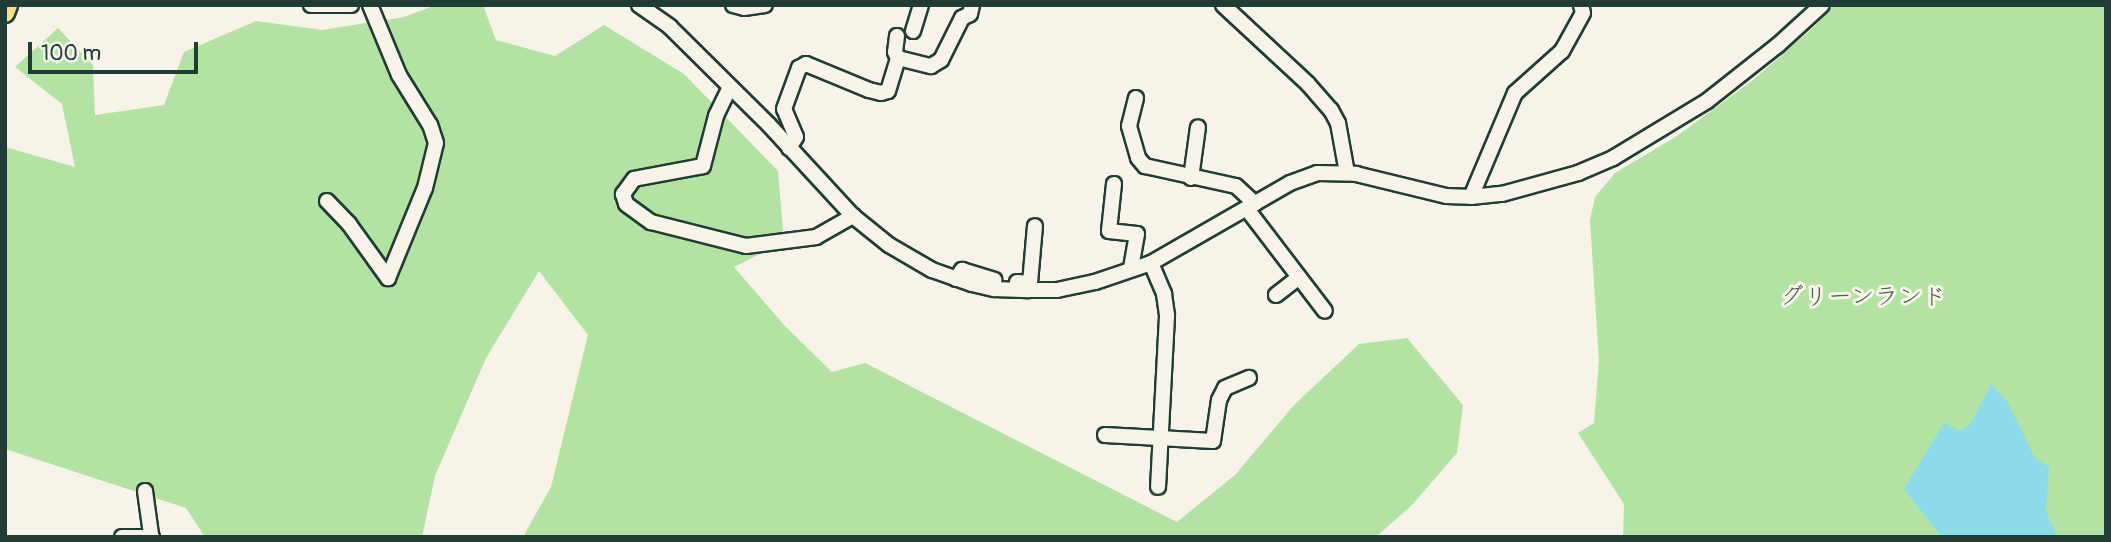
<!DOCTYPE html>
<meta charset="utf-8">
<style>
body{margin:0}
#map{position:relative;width:2111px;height:542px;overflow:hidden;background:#f7f3e8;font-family:Pangolin,"Klee One",sans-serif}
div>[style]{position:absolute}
.green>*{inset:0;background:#b2e3a3}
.water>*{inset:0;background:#8cdbeb}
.roads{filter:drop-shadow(2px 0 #1f3d34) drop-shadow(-2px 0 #1f3d34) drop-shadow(0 2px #1f3d34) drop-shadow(0 -2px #1f3d34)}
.minor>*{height:14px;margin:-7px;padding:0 7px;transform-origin:7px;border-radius:7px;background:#f7f3e8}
.major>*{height:18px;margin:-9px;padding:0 9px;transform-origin:9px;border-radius:9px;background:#f5e382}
span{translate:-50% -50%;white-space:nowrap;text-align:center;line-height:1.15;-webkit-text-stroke:6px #f7f3e8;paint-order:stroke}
.park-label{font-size:24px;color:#3c5e4a}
.frame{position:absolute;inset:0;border:7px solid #1f3d34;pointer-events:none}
.scale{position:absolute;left:28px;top:42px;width:170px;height:32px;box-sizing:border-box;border:4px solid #1f3d34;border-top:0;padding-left:9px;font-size:21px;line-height:24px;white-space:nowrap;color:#1f3d34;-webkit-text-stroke:5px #f7f3e8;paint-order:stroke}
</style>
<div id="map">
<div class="green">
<div style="clip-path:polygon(436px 5px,483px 5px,496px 40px,555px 56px,604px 25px,684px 74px,778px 171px,784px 242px,734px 267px,785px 326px,832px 372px,865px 363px,1177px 522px,1235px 475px,1294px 405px,1359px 344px,1407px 338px,1463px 405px,1457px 453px,1412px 505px,1376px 537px,523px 537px,551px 487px,588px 335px,539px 271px,486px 358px,435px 476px,422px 537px,205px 537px,186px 508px,5px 449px,5px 147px,75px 167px,62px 104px,15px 67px,58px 28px,93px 65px,95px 115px,164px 105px,184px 52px,256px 21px,322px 30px,404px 17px)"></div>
<div style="clip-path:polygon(1834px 5px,2106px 5px,2106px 537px,1623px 537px,1624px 504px,1578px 433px,1594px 423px,1599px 361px,1590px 220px,1595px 197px,1615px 173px,1677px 136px,1753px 80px,1813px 28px)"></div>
</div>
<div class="water">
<div style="clip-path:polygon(1991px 384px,2007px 401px,2035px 458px,2049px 467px,2046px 511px,2057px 537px,1942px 537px,1904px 489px,1944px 423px,1961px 431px,1971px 423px)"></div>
</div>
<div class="roads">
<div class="minor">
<div style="left:311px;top:5px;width:40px"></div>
<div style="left:639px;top:5px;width:38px;rotate:35deg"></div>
<div style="left:670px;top:27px;width:139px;rotate:44.7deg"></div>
<div style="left:769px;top:125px;width:124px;rotate:47.3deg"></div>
<div style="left:853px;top:216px;width:46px;rotate:38.9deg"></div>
<div style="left:889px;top:245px;width:50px;rotate:30.2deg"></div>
<div style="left:932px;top:270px;width:42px;rotate:19.3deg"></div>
<div style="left:972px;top:284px;width:23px;rotate:13deg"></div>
<div style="left:994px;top:289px;width:35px;rotate:2deg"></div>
<div style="left:1029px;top:290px;width:28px"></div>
<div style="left:1057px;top:290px;width:39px;rotate:-12deg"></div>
<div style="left:1095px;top:282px;width:59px;rotate:-18.7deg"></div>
<div style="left:1151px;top:263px;width:160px;rotate:-29.9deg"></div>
<div style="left:1290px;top:183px;width:29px;rotate:-20deg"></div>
<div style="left:1317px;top:173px;width:39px;rotate:1deg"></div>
<div style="left:1356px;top:174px;width:93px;rotate:13.7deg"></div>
<div style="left:1446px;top:196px;width:25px;rotate:2deg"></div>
<div style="left:1471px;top:197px;width:31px;rotate:-6deg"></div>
<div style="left:1502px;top:194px;width:79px;rotate:-15.4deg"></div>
<div style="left:1578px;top:173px;width:38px;rotate:-23deg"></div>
<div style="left:1613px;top:158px;width:110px;rotate:-31.2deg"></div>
<div style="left:1707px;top:101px;width:90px;rotate:-38.3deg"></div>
<div style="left:1778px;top:45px;width:59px;rotate:-42.3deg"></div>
<div style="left:733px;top:5px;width:11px;rotate:15deg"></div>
<div style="left:744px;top:8px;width:21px;rotate:-8deg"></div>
<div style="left:1223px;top:5px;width:116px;rotate:42.9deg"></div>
<div style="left:1308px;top:84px;width:35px;rotate:49deg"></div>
<div style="left:1331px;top:110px;width:15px;rotate:62deg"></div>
<div style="left:1338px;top:123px;width:51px;rotate:79.8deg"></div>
<div style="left:913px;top:31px;width:27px;rotate:-73deg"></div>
<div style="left:897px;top:36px;width:16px;rotate:97deg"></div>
<div style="left:895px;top:52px;width:7px;rotate:63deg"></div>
<div style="left:730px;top:87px;width:32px;rotate:116deg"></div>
<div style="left:716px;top:116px;width:52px;rotate:104.6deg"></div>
<div style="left:703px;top:166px;width:70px;rotate:169.3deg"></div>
<div style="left:634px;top:179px;width:19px;rotate:126deg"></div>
<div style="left:623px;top:194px;width:10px;rotate:73deg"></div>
<div style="left:626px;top:204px;width:31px;rotate:36deg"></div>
<div style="left:651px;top:222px;width:98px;rotate:14.2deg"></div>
<div style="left:746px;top:246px;width:71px;rotate:-7.3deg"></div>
<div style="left:816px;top:237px;width:43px;rotate:-29.6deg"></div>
<div style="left:1136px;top:98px;width:29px;rotate:104deg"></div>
<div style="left:1129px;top:126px;width:33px;rotate:74deg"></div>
<div style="left:1138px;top:158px;width:11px;rotate:49deg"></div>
<div style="left:1145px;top:166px;width:93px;rotate:12.4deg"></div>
<div style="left:1236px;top:186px;width:26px;rotate:43deg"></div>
<div style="left:789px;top:148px;width:13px;rotate:-58deg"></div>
<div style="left:796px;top:137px;width:30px;rotate:-113deg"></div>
<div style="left:784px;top:109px;width:44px;rotate:-69.9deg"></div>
<div style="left:799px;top:68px;width:8px;rotate:-30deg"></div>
<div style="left:806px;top:64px;width:68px;rotate:22.4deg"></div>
<div style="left:869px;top:90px;width:12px;rotate:14deg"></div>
<div style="left:881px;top:93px;width:7px;rotate:-16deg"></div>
<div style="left:888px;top:91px;width:34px;rotate:-73deg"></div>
<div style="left:898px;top:58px;width:34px;rotate:14deg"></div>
<div style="left:931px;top:66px;width:12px;rotate:-31deg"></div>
<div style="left:941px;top:60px;width:47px;rotate:-63.4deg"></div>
<div style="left:962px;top:18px;width:9px;rotate:-27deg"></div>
<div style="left:970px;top:14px;width:9px;rotate:-77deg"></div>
<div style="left:1191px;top:178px;width:51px;rotate:-82.2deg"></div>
<div style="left:1114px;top:184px;width:47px;rotate:96.1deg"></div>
<div style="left:1109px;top:231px;width:28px;rotate:6deg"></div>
<div style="left:1137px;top:234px;width:36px;rotate:100deg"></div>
<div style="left:1471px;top:197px;width:113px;rotate:-67.1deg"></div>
<div style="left:1515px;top:93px;width:63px;rotate:-41.8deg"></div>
<div style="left:1562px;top:51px;width:43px;rotate:-61.1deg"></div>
<div style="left:1583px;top:13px;width:8px;rotate:-104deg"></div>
<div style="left:327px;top:201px;width:32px;rotate:46deg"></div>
<div style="left:349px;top:224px;width:67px;rotate:54.2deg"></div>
<div style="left:388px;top:278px;width:97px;rotate:-67.7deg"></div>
<div style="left:425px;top:188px;width:46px;rotate:-76.3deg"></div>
<div style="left:436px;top:143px;width:19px;rotate:-108deg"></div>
<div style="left:430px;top:125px;width:59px;rotate:-121.8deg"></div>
<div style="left:399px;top:75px;width:76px;rotate:-112.5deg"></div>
<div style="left:1247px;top:209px;width:128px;rotate:52.6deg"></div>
<div style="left:1151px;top:263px;width:34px;rotate:67deg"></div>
<div style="left:1164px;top:294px;width:22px;rotate:82deg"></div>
<div style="left:1167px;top:316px;width:171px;rotate:93deg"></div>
<div style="left:956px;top:279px;width:11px;rotate:-56deg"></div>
<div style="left:962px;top:270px;width:34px;rotate:17deg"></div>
<div style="left:1017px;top:282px;width:13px;rotate:4deg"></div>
<div style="left:1030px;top:283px;width:57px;rotate:-85deg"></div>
<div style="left:1276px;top:295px;width:29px;rotate:-38deg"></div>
<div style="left:1105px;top:435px;width:108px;rotate:3.2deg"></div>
<div style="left:1213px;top:441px;width:41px;rotate:-81.7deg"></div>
<div style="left:1219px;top:400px;width:13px;rotate:-63deg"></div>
<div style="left:1225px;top:388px;width:26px;rotate:-23deg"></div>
<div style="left:145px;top:491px;width:43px;rotate:82.1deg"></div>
<div style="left:122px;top:537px;width:30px"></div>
</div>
<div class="major">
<div style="left:5px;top:13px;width:9px;rotate:-69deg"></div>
</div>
</div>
<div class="park-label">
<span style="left:1863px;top:297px">グリーンランド</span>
</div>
<div class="frame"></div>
<div class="scale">100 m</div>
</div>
